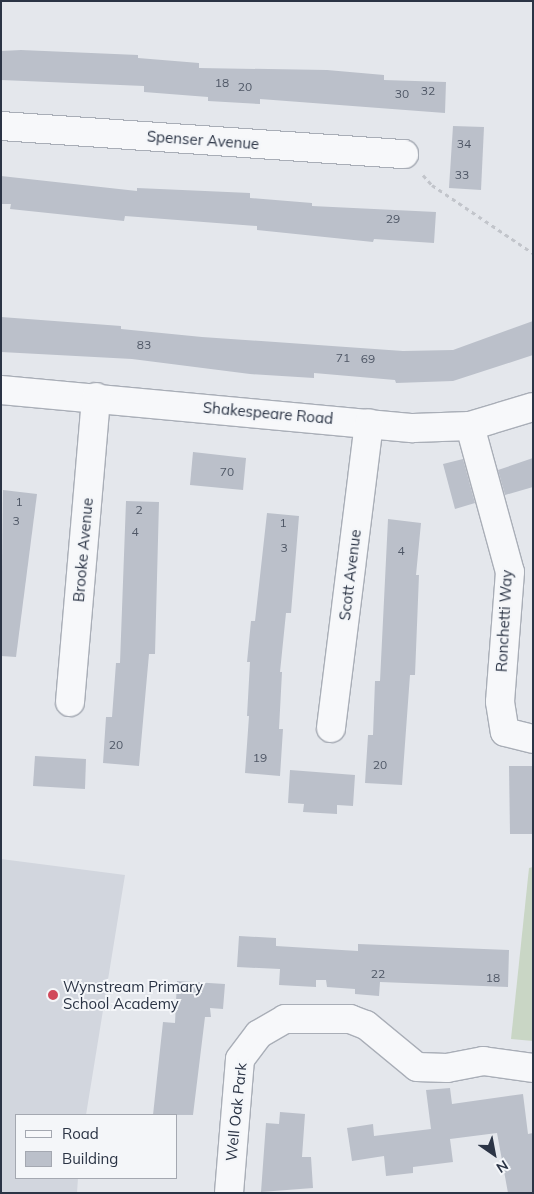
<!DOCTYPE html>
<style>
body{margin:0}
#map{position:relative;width:534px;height:1194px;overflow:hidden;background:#e4e7ec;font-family:Mulish,sans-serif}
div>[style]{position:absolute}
.built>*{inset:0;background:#d2d6de}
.green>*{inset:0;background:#c9d6c5}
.building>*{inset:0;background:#bbc0ca}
.path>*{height:3px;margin-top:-1.5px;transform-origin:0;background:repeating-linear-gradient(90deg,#c2c5cb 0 4px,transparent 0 8px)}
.roads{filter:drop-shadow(1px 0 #a9aeb7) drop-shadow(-1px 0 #a9aeb7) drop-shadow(0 1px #a9aeb7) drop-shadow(0 -1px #a9aeb7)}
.minor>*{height:28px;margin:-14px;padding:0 14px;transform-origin:14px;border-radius:14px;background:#f7f8fa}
.dots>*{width:14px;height:14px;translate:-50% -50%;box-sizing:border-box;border:2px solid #f4f6f9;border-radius:50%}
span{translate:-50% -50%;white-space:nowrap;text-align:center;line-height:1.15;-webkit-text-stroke:4px #f4f6f9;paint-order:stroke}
.number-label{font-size:12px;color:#4f5766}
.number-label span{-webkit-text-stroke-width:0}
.street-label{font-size:15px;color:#2b3445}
.poi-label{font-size:15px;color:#2b3445}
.left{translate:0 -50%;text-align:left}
.frame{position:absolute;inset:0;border:2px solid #2b3445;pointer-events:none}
.legend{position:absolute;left:15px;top:1114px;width:162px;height:65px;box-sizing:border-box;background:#f4f6f9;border:1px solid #a4a8b1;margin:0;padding:6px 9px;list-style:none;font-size:15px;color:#2b3445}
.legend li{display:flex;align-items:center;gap:10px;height:25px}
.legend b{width:25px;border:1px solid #a4a8b1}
.north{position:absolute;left:469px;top:1129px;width:50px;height:50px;-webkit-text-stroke:4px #f4f6f9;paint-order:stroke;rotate:147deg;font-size:14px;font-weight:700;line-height:20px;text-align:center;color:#2b3445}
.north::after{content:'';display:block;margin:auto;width:18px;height:22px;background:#2b3445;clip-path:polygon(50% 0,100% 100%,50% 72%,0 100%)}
</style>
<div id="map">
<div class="built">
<div style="clip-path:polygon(1px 859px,125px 875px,86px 1115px,16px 1115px,16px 1178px,78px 1178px,77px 1193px,1px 1193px)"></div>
</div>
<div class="green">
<div style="clip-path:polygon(533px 867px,533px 1041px,511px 1039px,529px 868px)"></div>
</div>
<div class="building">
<div style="clip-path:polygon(21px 50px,138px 55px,138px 58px,199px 63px,199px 68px,327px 70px,384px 75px,384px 80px,446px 82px,445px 113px,260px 99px,260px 104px,208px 101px,208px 97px,144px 92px,144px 86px,1px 80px,1px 51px)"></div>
<div style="clip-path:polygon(453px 126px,484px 127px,481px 190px,449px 188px)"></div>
<div style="clip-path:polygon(1px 176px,137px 191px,137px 188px,250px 193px,250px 198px,312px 203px,312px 206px,436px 212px,434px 243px,374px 239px,373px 242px,257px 230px,257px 226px,125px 216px,124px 221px,10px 209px,11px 204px,1px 204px)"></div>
<div style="clip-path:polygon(1px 317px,121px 326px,121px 329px,202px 337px,403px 351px,453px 350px,533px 321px,533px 355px,453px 381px,396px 383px,395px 380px,314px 373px,314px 378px,250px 374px,132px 359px,1px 352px)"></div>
<div style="clip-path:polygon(193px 452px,246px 458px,243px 490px,190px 485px)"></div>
<div style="clip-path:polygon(533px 458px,533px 487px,505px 495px,498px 470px)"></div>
<div style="clip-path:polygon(463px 459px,475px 503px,455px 509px,443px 464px)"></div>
<div style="clip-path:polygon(3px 490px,37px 494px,16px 657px,1px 656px)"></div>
<div style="clip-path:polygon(126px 501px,159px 502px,155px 654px,149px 654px,139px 766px,103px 763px,106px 717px,112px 717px,116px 663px,120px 663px)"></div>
<div style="clip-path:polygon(267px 513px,299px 516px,291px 613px,286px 613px,280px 672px,282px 672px,279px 729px,283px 729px,280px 776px,245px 773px,249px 716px,247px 716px,250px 662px,247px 662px,251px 621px,255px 621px)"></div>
<div style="clip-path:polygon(388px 519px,421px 523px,416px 575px,419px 575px,415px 675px,410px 675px,402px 785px,365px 783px,368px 735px,373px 735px,375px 681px,380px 681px)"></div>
<div style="clip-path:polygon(35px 756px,86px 759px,85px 789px,33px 786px)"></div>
<div style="clip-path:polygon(509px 766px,532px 766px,533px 834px,510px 834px)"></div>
<div style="clip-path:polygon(290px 770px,355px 775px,353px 806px,337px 805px,337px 814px,303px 812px,304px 804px,288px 803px)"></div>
<div style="clip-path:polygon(239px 936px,276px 938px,276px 946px,358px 951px,358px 944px,509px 950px,508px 987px,380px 982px,379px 996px,355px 994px,355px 989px,327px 987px,326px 980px,316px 980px,316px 987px,279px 985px,280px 969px,237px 967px)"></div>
<div style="clip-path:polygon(177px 981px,225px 984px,223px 1009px,210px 1008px,211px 1017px,205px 1017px,193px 1115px,153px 1115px,163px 1022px,175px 1023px)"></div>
<div style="clip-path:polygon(450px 1088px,452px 1104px,523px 1094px,528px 1134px,533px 1133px,533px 1193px,508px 1193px,497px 1133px,450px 1139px,453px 1162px,413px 1167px,413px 1173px,386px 1176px,384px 1156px,352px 1161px,347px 1128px,373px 1124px,374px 1136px,431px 1129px,426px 1090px)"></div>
<div style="clip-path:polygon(280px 1112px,305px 1114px,302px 1157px,311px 1157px,313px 1188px,261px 1192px,266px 1123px,279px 1124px)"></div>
</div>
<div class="path">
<div style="left:423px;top:175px;width:13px;rotate:48deg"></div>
<div style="left:432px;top:185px;width:122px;rotate:34deg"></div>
</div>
<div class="roads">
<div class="minor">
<div style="left:1px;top:126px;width:404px;rotate:4deg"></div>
<div style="left:1px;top:390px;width:414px;rotate:5.3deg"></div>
<div style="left:413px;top:428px;width:57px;rotate:-2deg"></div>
<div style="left:470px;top:426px;width:66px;rotate:-16.8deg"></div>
<div style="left:470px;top:426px;width:151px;rotate:74.7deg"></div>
<div style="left:510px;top:572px;width:130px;rotate:94.4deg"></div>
<div style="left:500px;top:702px;width:30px;rotate:81deg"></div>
<div style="left:505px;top:732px;width:29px;rotate:14deg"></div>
<div style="left:70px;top:702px;width:306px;rotate:-85.1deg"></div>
<div style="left:331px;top:728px;width:307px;rotate:-82.9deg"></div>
<div style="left:229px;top:1193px;width:134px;rotate:-85.3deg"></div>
<div style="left:240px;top:1059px;width:31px;rotate:-53deg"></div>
<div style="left:259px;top:1034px;width:30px;rotate:-30deg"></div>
<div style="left:285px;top:1019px;width:65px"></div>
<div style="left:350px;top:1019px;width:17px;rotate:21deg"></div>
<div style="left:366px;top:1025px;width:66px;rotate:39.5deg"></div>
<div style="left:417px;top:1067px;width:30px;rotate:2deg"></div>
<div style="left:447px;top:1068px;width:37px;rotate:-11deg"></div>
<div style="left:483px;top:1061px;width:50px;rotate:8deg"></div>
</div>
</div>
<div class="dots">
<div style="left:53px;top:995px;background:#d1495b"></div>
</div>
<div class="number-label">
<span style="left:222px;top:83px">18</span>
<span style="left:245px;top:87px">20</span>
<span style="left:428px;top:91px">32</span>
<span style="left:402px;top:94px">30</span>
<span style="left:464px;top:144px">34</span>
<span style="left:462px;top:175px">33</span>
<span style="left:393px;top:219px">29</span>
<span style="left:144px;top:345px">83</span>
<span style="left:343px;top:358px">71</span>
<span style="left:368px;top:359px">69</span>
<span style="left:227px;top:472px">70</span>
<span style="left:19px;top:502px">1</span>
<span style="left:139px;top:510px">2</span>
<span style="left:16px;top:521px">3</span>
<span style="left:283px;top:523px">1</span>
<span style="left:135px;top:532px">4</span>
<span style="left:284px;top:548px">3</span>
<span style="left:401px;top:551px">4</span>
<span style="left:116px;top:745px">20</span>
<span style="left:260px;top:758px">19</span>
<span style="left:380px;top:765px">20</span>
<span style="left:378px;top:974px">22</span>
<span style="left:493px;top:978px">18</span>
</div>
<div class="street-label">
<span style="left:203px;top:140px;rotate:4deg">Spenser Avenue</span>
<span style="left:268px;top:413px;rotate:5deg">Shakespeare Road</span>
<span style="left:83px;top:550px;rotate:-85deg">Brooke Avenue</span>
<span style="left:350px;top:575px;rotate:-83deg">Scott Avenue</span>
<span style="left:504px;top:621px;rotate:-87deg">Ronchetti Way</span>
<span style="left:236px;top:1112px;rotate:-84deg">Well Oak Park</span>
</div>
<div class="poi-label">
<span class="left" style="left:63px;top:995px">Wynstream Primary<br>School Academy</span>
</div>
<div class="frame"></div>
<ul class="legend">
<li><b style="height:6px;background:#f7f8fa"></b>Road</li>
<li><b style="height:14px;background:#bbc0ca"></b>Building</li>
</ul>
<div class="north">N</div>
</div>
